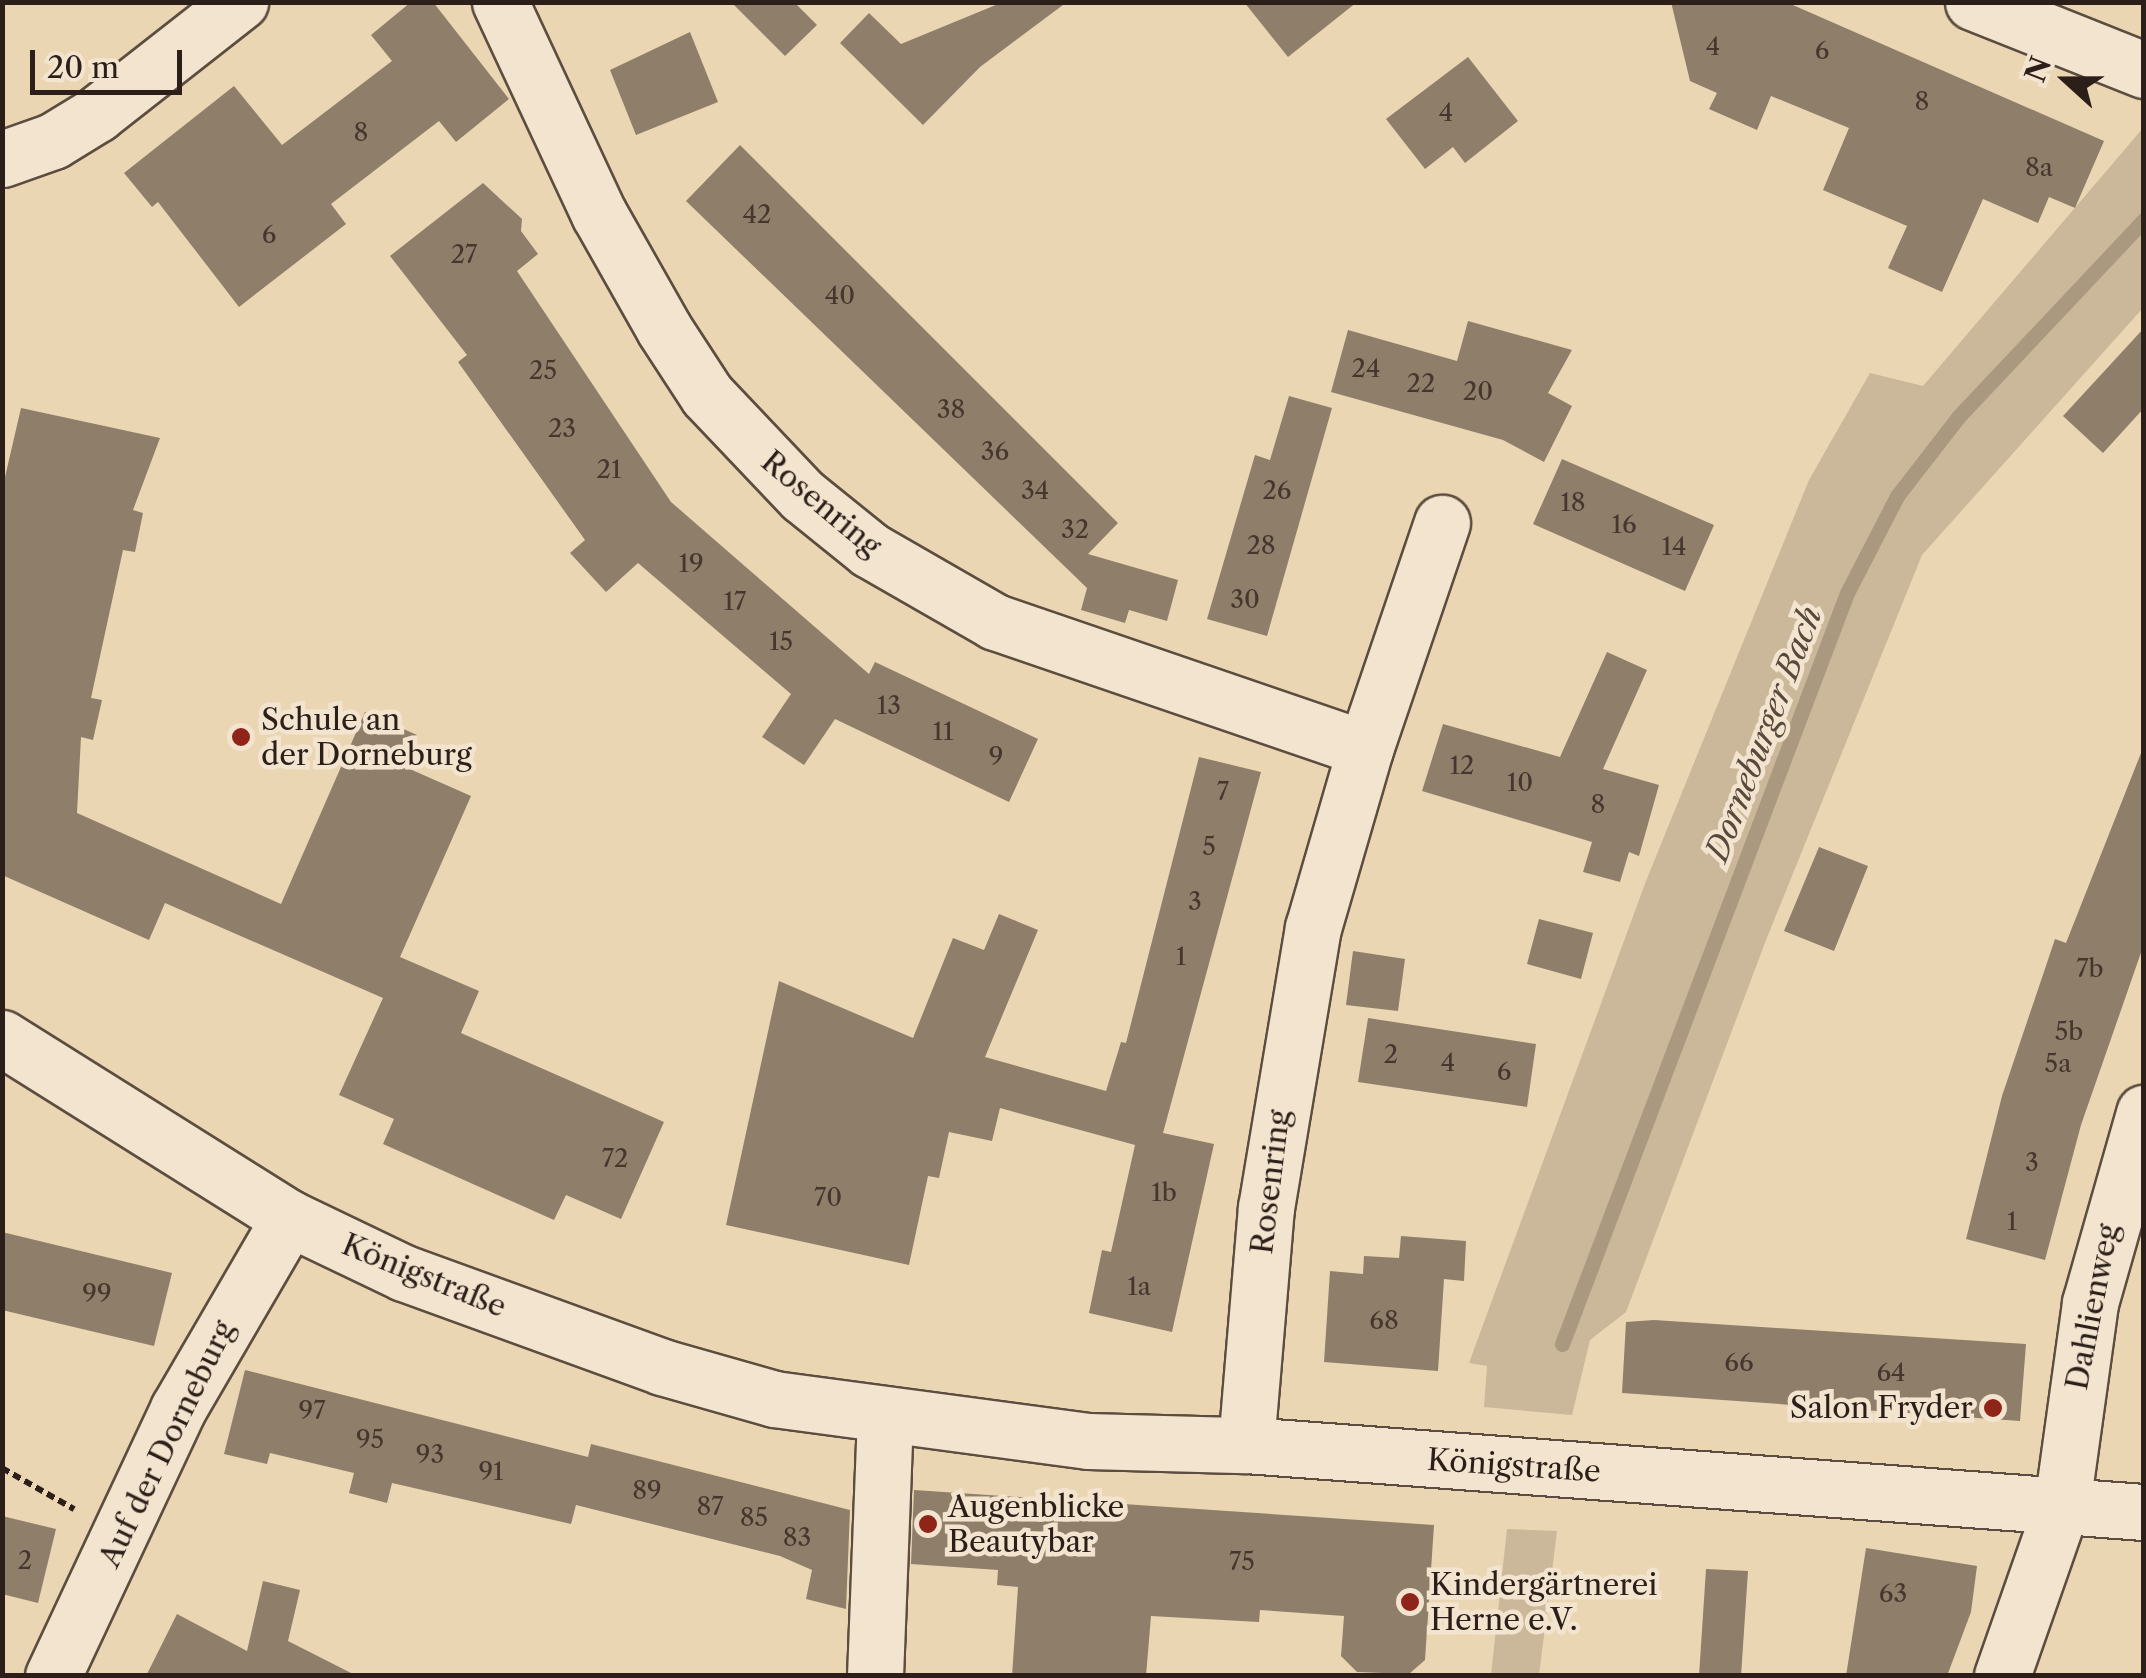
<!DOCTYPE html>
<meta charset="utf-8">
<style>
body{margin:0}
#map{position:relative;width:2146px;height:1678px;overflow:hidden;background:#ebd6b3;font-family:"Libre Caslon Text",serif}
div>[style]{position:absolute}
.green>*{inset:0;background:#cbb799}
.stream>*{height:15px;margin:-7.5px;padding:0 7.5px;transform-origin:7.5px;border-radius:7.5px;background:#aa987f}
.building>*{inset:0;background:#8f7e6a}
.path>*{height:6px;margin-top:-3px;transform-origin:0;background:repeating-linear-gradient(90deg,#2c1f1a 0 8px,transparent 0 13px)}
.roads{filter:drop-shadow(2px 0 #5c4d40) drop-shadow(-2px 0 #5c4d40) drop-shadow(0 2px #5c4d40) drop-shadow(0 -2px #5c4d40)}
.minor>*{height:55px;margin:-27.5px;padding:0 27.5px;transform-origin:27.5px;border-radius:27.5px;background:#f2e4ce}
.dots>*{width:28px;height:28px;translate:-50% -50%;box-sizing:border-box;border:5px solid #f2e4ce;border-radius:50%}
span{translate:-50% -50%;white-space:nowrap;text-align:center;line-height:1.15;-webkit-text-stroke:9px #f2e4ce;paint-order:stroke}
.number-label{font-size:25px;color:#45372e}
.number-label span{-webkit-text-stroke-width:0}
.street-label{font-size:30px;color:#2c1f1a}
.poi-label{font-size:30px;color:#2c1f1a}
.left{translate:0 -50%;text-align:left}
.right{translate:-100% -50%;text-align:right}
.water-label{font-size:32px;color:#58493d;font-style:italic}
.frame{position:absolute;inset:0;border:5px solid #2c1f1a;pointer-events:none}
.north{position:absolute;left:2016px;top:30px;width:100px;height:100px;-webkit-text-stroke:8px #f2e4ce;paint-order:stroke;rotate:291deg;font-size:28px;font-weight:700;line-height:40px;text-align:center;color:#2c1f1a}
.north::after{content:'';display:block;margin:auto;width:35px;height:45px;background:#2c1f1a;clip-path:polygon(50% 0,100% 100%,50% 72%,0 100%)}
.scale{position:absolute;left:30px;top:50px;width:152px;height:45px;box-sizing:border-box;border:5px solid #2c1f1a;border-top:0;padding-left:12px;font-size:30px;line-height:35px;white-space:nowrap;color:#2c1f1a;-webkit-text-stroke:8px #f2e4ce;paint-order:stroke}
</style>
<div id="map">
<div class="green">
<div style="clip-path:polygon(2143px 128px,2143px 308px,1922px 555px,1766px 940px,1626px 1312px,1590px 1340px,1572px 1415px,1484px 1407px,1487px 1366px,1469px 1363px,1646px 881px,1809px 480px,1870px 373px,1923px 386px)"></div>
<div style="clip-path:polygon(1507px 1529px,1557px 1531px,1539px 1675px,1491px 1675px)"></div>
</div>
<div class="stream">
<div style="left:1562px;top:1344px;width:803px;rotate:-69.22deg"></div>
<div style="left:1847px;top:593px;width:109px;rotate:-62.7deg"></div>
<div style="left:1897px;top:496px;width:101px;rotate:-52.2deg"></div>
<div style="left:1959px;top:416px;width:270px;rotate:-46.7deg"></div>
</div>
<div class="building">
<div style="clip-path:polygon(411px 2px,433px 2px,509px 99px,456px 142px,439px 121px,331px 204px,346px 224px,239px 307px,158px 202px,152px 207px,124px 173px,234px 86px,282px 145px,392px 61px,371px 35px)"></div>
<div style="clip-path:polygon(731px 2px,794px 2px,817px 25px,785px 56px)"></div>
<div style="clip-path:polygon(1003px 2px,1067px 2px,980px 67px,923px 125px,840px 43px,869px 13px,901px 44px)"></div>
<div style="clip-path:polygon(1244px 2px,1357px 2px,1288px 57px)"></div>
<div style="clip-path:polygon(1671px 2px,1786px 2px,2104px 141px,2075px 208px,2049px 197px,2038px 223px,1983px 199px,1942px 292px,1888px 268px,1907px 226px,1823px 190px,1849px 128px,1771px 96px,1757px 130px,1709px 109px,1717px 93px,1690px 81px)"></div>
<div style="clip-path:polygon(690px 32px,718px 102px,636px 135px,610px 70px)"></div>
<div style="clip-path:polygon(1468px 57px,1518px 121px,1465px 163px,1453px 147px,1425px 169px,1386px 119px)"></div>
<div style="clip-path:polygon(740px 145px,1118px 523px,1088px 554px,1178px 580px,1167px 621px,1129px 610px,1125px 623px,1081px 610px,1087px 588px,686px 201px)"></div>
<div style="clip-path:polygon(483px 183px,522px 219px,521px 231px,538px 254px,517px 271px,671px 502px,869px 674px,875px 662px,1038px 739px,1009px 802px,835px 719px,804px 765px,762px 737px,791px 694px,638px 563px,606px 592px,570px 553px,585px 540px,458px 362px,467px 355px,390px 256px)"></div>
<div style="clip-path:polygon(1468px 321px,1572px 350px,1548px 393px,1572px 406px,1544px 462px,1503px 440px,1331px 392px,1348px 330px,1457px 361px)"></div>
<div style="clip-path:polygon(2144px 328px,2144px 408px,2103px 453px,2063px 416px)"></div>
<div style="clip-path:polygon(1289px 396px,1332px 408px,1267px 636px,1207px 619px,1255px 455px,1270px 460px)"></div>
<div style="clip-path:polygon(21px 408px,160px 438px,133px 510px,143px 513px,135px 552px,123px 550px,91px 698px,102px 700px,93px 740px,81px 737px,77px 813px,281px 904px,365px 712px,417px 735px,403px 766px,471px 796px,400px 957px,479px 991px,461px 1033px,664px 1122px,621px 1219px,566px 1195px,554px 1220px,383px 1144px,394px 1119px,339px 1095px,383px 998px,165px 903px,149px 940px,2px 875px,2px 490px)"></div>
<div style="clip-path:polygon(1562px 459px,1714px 525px,1685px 591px,1533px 524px)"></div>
<div style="clip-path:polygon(1607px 652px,1647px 670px,1603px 769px,1659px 785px,1639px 856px,1629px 852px,1620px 882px,1583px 872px,1592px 842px,1422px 791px,1443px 724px,1560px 757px)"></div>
<div style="clip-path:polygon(2141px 753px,2144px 944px,2081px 1125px,2045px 1260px,1966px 1239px,2002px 1096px,2055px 939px,2066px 943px)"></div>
<div style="clip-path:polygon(1199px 757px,1261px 772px,1163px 1133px,1214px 1144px,1172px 1332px,1089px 1313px,1102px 1250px,1111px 1252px,1135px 1145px,1000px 1108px,992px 1141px,949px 1132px,939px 1178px,928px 1176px,909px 1265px,726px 1225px,779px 981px,913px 1038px,953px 938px,984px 950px,999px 914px,1038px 930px,985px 1057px,1106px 1091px,1121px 1042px,1126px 1043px)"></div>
<div style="clip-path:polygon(1819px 847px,1868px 866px,1834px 951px,1784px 931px)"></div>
<div style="clip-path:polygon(1539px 919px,1593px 933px,1581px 979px,1527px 964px)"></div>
<div style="clip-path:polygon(1353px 951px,1405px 959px,1398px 1011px,1346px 1005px)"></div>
<div style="clip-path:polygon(1368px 1018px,1536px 1044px,1527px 1107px,1358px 1082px)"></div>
<div style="clip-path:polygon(2px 1232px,172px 1273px,154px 1346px,2px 1310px)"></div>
<div style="clip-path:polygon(1401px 1236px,1466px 1241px,1464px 1281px,1444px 1279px,1438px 1371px,1324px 1362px,1330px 1271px,1363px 1274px,1364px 1256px,1399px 1258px)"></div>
<div style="clip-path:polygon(1654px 1320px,2026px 1344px,2020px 1421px,1622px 1393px,1626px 1322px)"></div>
<div style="clip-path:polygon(245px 1370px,588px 1457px,591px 1444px,850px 1510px,846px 1609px,806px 1599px,812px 1570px,780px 1556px,576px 1505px,571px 1524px,392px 1483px,387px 1503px,349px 1493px,354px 1473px,270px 1453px,267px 1464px,224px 1454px)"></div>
<div style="clip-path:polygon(914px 1490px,1434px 1525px,1425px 1660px,1409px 1674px,1357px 1672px,1341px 1656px,1344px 1616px,1260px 1610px,1259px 1622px,1151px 1616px,1146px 1676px,1012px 1676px,1018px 1587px,997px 1585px,998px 1570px,911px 1564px)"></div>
<div style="clip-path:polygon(2px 1516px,56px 1529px,38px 1603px,2px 1594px)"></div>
<div style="clip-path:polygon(1866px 1548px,1977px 1566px,1971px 1612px,1947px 1676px,1846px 1676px)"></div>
<div style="clip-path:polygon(1706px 1569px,1748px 1571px,1741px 1676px,1699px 1676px)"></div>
<div style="clip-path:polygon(263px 1581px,300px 1590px,288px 1641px,357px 1676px,146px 1676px,177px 1614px,247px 1651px)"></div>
</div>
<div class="path">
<div style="left:2px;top:1468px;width:83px;rotate:29.7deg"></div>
</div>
<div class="roads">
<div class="minor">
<div style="left:500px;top:2px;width:234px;rotate:65deg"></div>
<div style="left:599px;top:214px;width:132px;rotate:60.5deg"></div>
<div style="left:664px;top:329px;width:79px;rotate:56.9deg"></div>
<div style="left:707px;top:395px;width:139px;rotate:46.5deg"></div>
<div style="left:803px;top:496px;width:86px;rotate:38.9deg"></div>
<div style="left:870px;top:550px;width:144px;rotate:29.9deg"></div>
<div style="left:995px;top:622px;width:391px;rotate:18.9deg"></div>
<div style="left:1973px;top:2px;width:184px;rotate:21.7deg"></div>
<div style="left:2px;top:159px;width:54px;rotate:-19.4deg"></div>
<div style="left:53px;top:141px;width:52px;rotate:-31.5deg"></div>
<div style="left:97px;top:114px;width:182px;rotate:-38.1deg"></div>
<div style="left:2px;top:1038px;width:339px;rotate:32.1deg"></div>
<div style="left:289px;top:1218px;width:127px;rotate:25.6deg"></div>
<div style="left:404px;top:1273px;width:275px;rotate:20deg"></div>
<div style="left:662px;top:1367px;width:116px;rotate:15.9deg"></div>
<div style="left:774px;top:1399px;width:317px;rotate:7.6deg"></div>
<div style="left:1088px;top:1441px;width:158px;rotate:1.5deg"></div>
<div style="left:1246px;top:1445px;width:900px;rotate:4.27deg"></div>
<div style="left:1246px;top:1445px;width:238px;rotate:-85.2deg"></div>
<div style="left:1266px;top:1208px;width:284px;rotate:-80.5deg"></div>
<div style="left:1313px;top:928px;width:186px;rotate:-73.8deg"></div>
<div style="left:1365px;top:749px;width:239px;rotate:-71.2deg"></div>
<div style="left:53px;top:1676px;width:295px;rotate:-64.9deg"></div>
<div style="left:178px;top:1409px;width:221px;rotate:-59.8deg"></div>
<div style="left:875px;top:1676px;width:258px;rotate:-87.8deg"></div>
<div style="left:2002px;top:1676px;width:181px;rotate:-70.7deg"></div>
<div style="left:2062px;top:1505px;width:204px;rotate:-82.1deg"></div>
<div style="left:2090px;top:1303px;width:198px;rotate:-74.1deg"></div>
</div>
</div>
<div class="dots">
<div style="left:241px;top:737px;background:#8f2418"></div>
<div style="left:1993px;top:1408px;background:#8f2418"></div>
<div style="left:928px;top:1524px;background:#8f2418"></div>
<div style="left:1410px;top:1602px;background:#8f2418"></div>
</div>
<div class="number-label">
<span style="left:1713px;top:47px">4</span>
<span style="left:1822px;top:51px">6</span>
<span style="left:1922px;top:102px">8</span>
<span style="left:1446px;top:113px">4</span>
<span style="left:361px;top:133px">8</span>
<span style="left:2039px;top:168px">8a</span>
<span style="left:757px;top:215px">42</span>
<span style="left:269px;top:235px">6</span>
<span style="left:464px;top:255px">27</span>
<span style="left:840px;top:296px">40</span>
<span style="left:1366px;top:369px">24</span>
<span style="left:543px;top:371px">25</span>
<span style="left:1421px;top:384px">22</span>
<span style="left:1478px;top:392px">20</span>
<span style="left:951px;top:410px">38</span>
<span style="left:562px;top:429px">23</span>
<span style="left:995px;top:452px">36</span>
<span style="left:609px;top:470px">21</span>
<span style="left:1035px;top:491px">34</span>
<span style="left:1277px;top:491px">26</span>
<span style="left:1573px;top:503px">18</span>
<span style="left:1624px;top:525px">16</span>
<span style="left:1075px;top:530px">32</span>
<span style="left:1261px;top:546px">28</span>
<span style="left:1674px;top:547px">14</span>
<span style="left:691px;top:564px">19</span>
<span style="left:1245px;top:600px">30</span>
<span style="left:735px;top:602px">17</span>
<span style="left:781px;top:642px">15</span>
<span style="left:889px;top:706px">13</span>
<span style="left:943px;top:732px">11</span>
<span style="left:996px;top:757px">9</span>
<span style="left:1462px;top:766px">12</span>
<span style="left:1520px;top:783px">10</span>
<span style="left:1223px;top:792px">7</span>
<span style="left:1598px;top:805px">8</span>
<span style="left:1209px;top:847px">5</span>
<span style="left:1195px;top:902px">3</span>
<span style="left:1181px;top:957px">1</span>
<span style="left:2090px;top:969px">7b</span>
<span style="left:2069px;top:1032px">5b</span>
<span style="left:1391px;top:1055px">2</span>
<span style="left:1448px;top:1063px">4</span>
<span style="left:2058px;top:1064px">5a</span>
<span style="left:1504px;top:1072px">6</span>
<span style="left:615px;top:1159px">72</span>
<span style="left:2032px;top:1163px">3</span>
<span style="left:1164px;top:1193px">1b</span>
<span style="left:828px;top:1198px">70</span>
<span style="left:2012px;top:1222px">1</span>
<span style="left:1139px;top:1287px">1a</span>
<span style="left:97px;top:1294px">99</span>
<span style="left:1384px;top:1321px">68</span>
<span style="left:1739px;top:1363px">66</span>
<span style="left:1891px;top:1373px">64</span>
<span style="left:312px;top:1411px">97</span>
<span style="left:370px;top:1440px">95</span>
<span style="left:430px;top:1455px">93</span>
<span style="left:491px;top:1472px">91</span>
<span style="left:647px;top:1491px">89</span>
<span style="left:710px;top:1507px">87</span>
<span style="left:754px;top:1518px">85</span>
<span style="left:797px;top:1538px">83</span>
<span style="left:25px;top:1561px">2</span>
<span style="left:1242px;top:1562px">75</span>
<span style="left:1893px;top:1594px">63</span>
</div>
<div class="street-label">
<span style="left:821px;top:504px;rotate:40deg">Rosenring</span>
<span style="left:1271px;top:1182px;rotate:-83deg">Rosenring</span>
<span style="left:424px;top:1276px;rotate:22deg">Königstraße</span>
<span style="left:2093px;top:1307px;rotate:-79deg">Dahlienweg</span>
<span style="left:167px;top:1444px;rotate:-64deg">Auf der Dorneburg</span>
<span style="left:1514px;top:1466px;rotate:4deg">Königstraße</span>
</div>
<div class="poi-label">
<span class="left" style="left:261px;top:737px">Schule an<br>der Dorneburg</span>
<span class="right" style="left:1973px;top:1408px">Salon Fryder</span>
<span class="left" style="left:948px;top:1524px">Augenblicke<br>Beautybar</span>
<span class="left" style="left:1430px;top:1602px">Kindergärtnerei<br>Herne e.V.</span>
</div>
<div class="water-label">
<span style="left:1764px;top:734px;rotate:-69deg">Dorneburger Bach</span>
</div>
<div class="frame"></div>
<div class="north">N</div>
<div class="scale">20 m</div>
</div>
